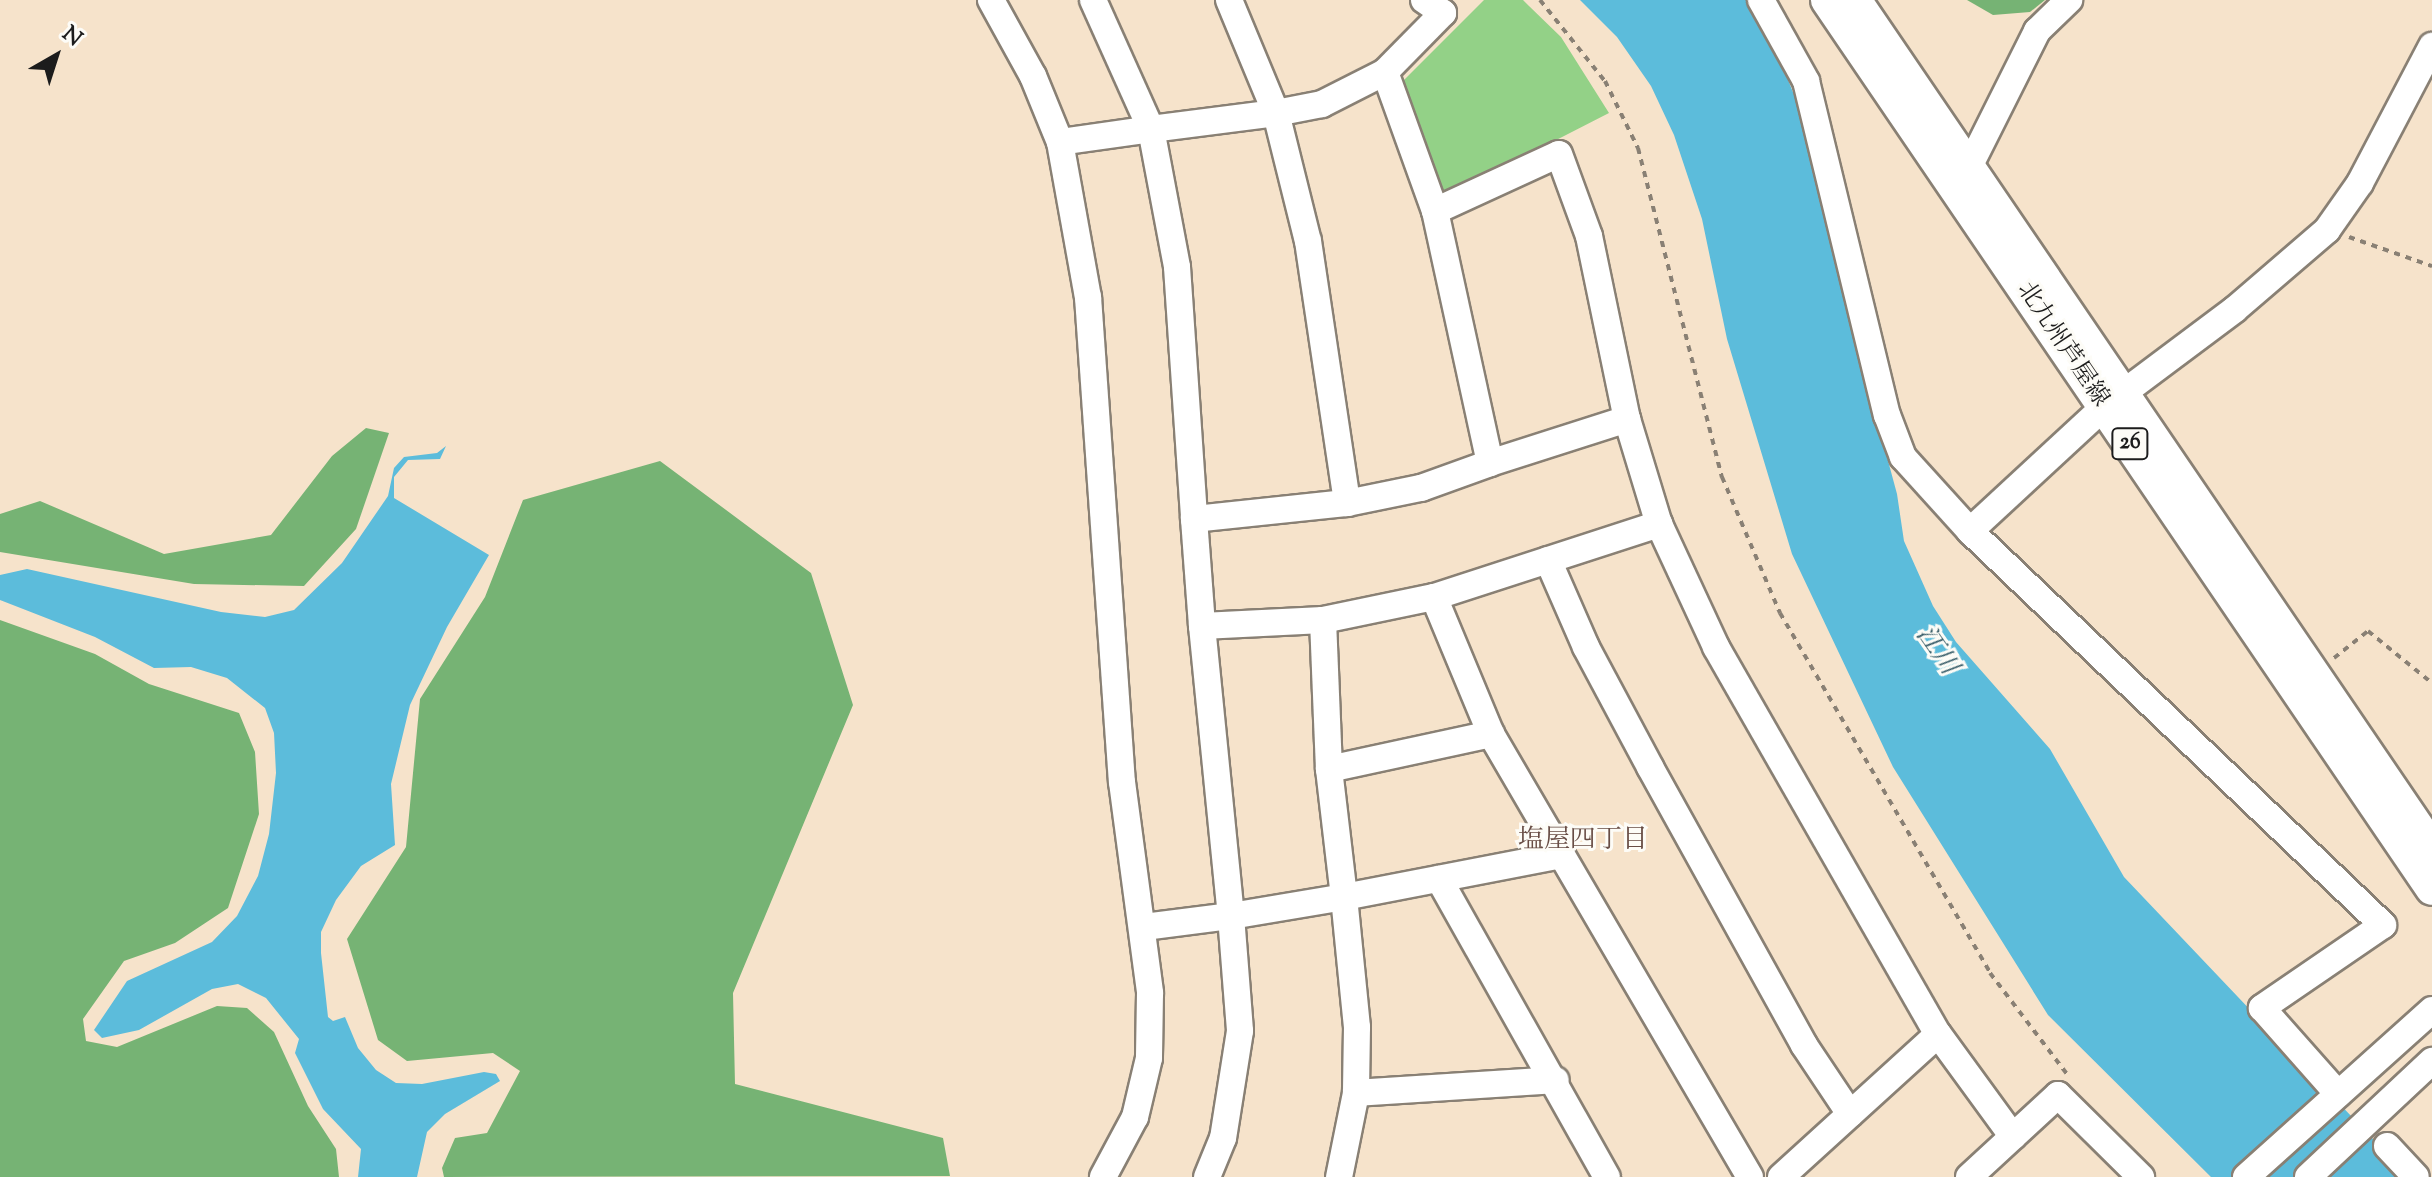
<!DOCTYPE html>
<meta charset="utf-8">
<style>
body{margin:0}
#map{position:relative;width:2432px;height:1177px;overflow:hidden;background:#f6e3cb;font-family:"Sorts Mill Goudy","Noto Serif JP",serif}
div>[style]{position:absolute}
.green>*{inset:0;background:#93d187}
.forest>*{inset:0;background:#76b374}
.water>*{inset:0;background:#5cbcdb}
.path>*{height:4px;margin-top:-2px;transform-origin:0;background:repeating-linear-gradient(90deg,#898074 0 6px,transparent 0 12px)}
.roads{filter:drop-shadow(2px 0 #898074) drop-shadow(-2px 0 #898074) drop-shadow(0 2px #898074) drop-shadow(0 -2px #898074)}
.minor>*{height:26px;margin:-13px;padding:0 13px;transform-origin:13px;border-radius:13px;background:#fff}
.major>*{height:32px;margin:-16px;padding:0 16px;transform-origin:16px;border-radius:16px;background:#fff}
span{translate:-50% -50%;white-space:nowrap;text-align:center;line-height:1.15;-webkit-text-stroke:6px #fdfcf7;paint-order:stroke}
.shield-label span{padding:2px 6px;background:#fdfcf7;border:2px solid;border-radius:6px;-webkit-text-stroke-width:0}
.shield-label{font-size:22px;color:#1c1c1c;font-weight:700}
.street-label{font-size:24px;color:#1c1c1c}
.water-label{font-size:26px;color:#365c68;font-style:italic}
.neighbourhood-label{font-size:26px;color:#684d45}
.north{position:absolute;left:16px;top:16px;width:80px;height:80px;-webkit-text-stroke:6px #fdfcf7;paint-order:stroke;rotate:39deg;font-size:22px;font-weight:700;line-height:32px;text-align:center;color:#1c1c1c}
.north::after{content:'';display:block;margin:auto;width:28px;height:36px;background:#1c1c1c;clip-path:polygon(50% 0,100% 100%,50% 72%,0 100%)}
</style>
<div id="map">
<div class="green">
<div style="clip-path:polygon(1484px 0,1523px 0,1529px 6px,1561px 37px,1609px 113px,1449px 195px,1438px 190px,1401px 83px)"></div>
</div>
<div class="forest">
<div style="clip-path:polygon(1967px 0,2045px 0,2030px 12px,1993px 15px)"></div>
<div style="clip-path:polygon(366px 428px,389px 433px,356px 529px,304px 586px,194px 584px,0 552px,0 514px,40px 501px,164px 554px,271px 535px,332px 456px)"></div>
<div style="clip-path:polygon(660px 461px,811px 573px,853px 705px,733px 993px,735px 1084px,943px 1138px,950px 1176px,444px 1177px,442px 1168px,455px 1138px,487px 1133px,520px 1071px,493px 1053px,407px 1061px,378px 1040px,347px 939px,406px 847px,420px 699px,485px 597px,523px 500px)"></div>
<div style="clip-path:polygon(0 620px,95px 654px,149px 684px,239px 713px,255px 752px,259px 814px,228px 908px,175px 943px,124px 961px,83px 1019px,86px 1041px,117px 1047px,217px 1006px,247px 1008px,274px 1032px,308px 1106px,336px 1149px,339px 1177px,0 1177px)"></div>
</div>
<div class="water">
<div style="clip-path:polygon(1580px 0,1747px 0,1771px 37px,1808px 130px,1842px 290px,1897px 494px,1904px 541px,1933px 606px,1956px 642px,2050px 749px,2124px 877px,2409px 1177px,2211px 1177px,2048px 1015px,1893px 767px,1792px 554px,1727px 339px,1702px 219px,1674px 135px,1651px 86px,1617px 37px)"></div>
<div style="clip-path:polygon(446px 446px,440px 459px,408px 460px,394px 477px,394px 498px,489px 555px,447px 627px,410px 705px,391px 784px,395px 845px,361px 866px,336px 900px,321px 932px,321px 953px,328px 1017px,333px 1021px,345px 1017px,358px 1048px,376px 1070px,396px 1083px,422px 1084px,484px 1072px,496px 1074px,500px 1081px,445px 1114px,427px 1132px,417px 1177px,358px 1177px,361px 1149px,323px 1109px,295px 1053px,299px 1039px,266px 998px,238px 984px,212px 989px,139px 1030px,102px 1038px,94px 1030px,127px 981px,212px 942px,237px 916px,258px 876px,269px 834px,276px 773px,274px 733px,265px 708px,227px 678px,191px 667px,154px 668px,95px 637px,0 600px,0 575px,27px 569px,221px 612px,265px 617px,294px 610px,342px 563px,388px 496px,394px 468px,404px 457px,437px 453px)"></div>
</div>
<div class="path">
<div style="left:1540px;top:0;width:104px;rotate:51.3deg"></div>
<div style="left:1605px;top:81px;width:75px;rotate:63.8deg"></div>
<div style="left:1638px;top:148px;width:340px;rotate:75.7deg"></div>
<div style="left:1722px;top:477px;width:148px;rotate:66.9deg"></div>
<div style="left:1780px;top:613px;width:417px;rotate:59.7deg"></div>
<div style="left:1990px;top:973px;width:127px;rotate:52.7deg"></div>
<div style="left:2349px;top:237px;width:88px;rotate:19.3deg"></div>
<div style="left:2334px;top:658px;width:43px;rotate:-38.5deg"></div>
<div style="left:2368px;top:631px;width:82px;rotate:39.1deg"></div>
</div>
<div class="roads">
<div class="minor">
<div style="left:991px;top:0;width:87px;rotate:61.1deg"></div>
<div style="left:1033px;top:76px;width:71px;rotate:67.8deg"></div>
<div style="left:1060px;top:142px;width:158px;rotate:79.8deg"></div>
<div style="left:1088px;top:297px;width:486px;rotate:86deg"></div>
<div style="left:1122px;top:782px;width:213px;rotate:82.4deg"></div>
<div style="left:1150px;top:993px;width:65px;rotate:90.9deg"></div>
<div style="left:1149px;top:1058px;width:61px;rotate:103.3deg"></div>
<div style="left:1135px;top:1117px;width:68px;rotate:118.1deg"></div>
<div style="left:1093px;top:0;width:141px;rotate:65.8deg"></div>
<div style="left:1151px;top:129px;width:126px;rotate:-7.3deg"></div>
<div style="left:1276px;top:113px;width:132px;rotate:76deg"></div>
<div style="left:1308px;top:241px;width:265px;rotate:81.5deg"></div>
<div style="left:1347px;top:503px;width:76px;rotate:-11.5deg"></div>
<div style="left:1421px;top:488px;width:73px;rotate:-19.9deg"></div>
<div style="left:1490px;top:463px;width:258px;rotate:-102.3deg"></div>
<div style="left:1229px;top:0;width:122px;rotate:67.4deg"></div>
<div style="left:1276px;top:113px;width:47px;rotate:-11.1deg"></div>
<div style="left:1322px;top:104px;width:71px;rotate:-26.9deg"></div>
<div style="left:1424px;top:0;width:23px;rotate:34deg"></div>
<div style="left:1443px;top:13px;width:83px;rotate:134.5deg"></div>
<div style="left:1385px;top:72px;width:148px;rotate:70.2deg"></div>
<div style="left:1435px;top:211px;width:136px;rotate:-24.7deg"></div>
<div style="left:1559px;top:154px;width:87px;rotate:69.9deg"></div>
<div style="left:1589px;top:236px;width:187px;rotate:78.3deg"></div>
<div style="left:1627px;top:419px;width:110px;rotate:73.1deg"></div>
<div style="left:1659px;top:524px;width:136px;rotate:65.1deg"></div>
<div style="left:1716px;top:647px;width:446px;rotate:60.2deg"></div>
<div style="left:1761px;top:0;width:93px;rotate:60.9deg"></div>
<div style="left:1806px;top:81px;width:344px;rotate:76.4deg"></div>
<div style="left:1887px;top:415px;width:45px;rotate:69.1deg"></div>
<div style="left:1903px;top:457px;width:100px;rotate:47.8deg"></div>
<div style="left:1970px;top:531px;width:571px;rotate:43.65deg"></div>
<div style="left:2383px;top:925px;width:147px;rotate:145.6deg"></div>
<div style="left:2262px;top:1008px;width:115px;rotate:48.5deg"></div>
<div style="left:1060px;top:142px;width:92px;rotate:-8.1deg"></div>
<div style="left:1151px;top:129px;width:140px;rotate:79.3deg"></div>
<div style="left:1177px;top:267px;width:253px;rotate:86.1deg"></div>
<div style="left:1194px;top:519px;width:154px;rotate:-6deg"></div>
<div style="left:1970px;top:165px;width:150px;rotate:-63.4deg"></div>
<div style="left:2037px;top:31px;width:45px;rotate:-44.1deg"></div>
<div style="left:1490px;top:463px;width:144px;rotate:-17.8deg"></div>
<div style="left:1194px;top:519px;width:107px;rotate:85.7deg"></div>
<div style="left:1202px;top:626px;width:121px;rotate:-2.8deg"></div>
<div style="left:1323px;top:620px;width:113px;rotate:-11.7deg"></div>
<div style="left:1434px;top:597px;width:237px;rotate:-18deg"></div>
<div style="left:1970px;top:531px;width:181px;rotate:-42.8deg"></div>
<div style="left:2103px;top:408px;width:164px;rotate:-36.8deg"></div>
<div style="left:2234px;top:310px;width:123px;rotate:-40.7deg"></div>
<div style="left:2327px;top:230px;width:57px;rotate:-54.9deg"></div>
<div style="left:2360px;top:183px;width:155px;rotate:-62.3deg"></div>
<div style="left:1548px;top:560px;width:95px;rotate:66.4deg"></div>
<div style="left:1586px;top:647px;width:136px;rotate:61.9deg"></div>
<div style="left:1650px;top:767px;width:318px;rotate:61deg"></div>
<div style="left:1804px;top:1045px;width:83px;rotate:56.3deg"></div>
<div style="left:1434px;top:597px;width:148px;rotate:67.4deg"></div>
<div style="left:1491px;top:734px;width:513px;rotate:59.69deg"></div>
<div style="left:1323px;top:620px;width:149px;rotate:87.7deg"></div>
<div style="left:1329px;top:769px;width:166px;rotate:-12.2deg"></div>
<div style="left:1202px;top:626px;width:291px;rotate:84.3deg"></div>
<div style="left:1231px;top:916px;width:115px;rotate:-9.5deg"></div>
<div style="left:1344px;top:897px;width:131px;rotate:84.3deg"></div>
<div style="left:1357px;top:1027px;width:66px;rotate:90.9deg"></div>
<div style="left:1356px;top:1093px;width:86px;rotate:101.4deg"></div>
<div style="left:1329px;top:769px;width:129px;rotate:83.3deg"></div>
<div style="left:1344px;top:897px;width:222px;rotate:-10.9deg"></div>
<div style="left:1439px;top:879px;width:342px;rotate:60.6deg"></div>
<div style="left:1144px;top:927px;width:88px;rotate:-7.2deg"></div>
<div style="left:1231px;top:916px;width:115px;rotate:85.5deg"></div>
<div style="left:1240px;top:1031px;width:108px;rotate:99deg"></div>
<div style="left:1223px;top:1138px;width:42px;rotate:112.3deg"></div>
<div style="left:1356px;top:1093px;width:200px;rotate:-3.7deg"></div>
<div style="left:2387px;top:1146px;width:42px;rotate:46.9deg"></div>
<div style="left:1781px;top:1177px;width:212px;rotate:-42.3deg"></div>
<div style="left:1938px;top:1034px;width:127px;rotate:53.9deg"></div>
<div style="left:1969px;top:1177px;width:121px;rotate:-42.7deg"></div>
<div style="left:2058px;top:1095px;width:117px;rotate:44.7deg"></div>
<div style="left:2246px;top:1177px;width:250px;rotate:-41.9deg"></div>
<div style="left:2308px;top:1177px;width:170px;rotate:-43.1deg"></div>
</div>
<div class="major">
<div style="left:1827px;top:0;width:1075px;rotate:55.76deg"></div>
<div style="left:1855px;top:0;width:1026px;rotate:55.77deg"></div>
</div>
</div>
<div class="shield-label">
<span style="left:2130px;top:444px">26</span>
</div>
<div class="street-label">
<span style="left:2062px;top:345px;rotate:56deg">北九州芦屋線</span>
</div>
<div class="water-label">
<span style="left:1936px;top:651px;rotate:55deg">江川</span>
</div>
<div class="neighbourhood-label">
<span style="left:1583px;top:841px">塩屋四丁目</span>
</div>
<div class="north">N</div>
</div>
